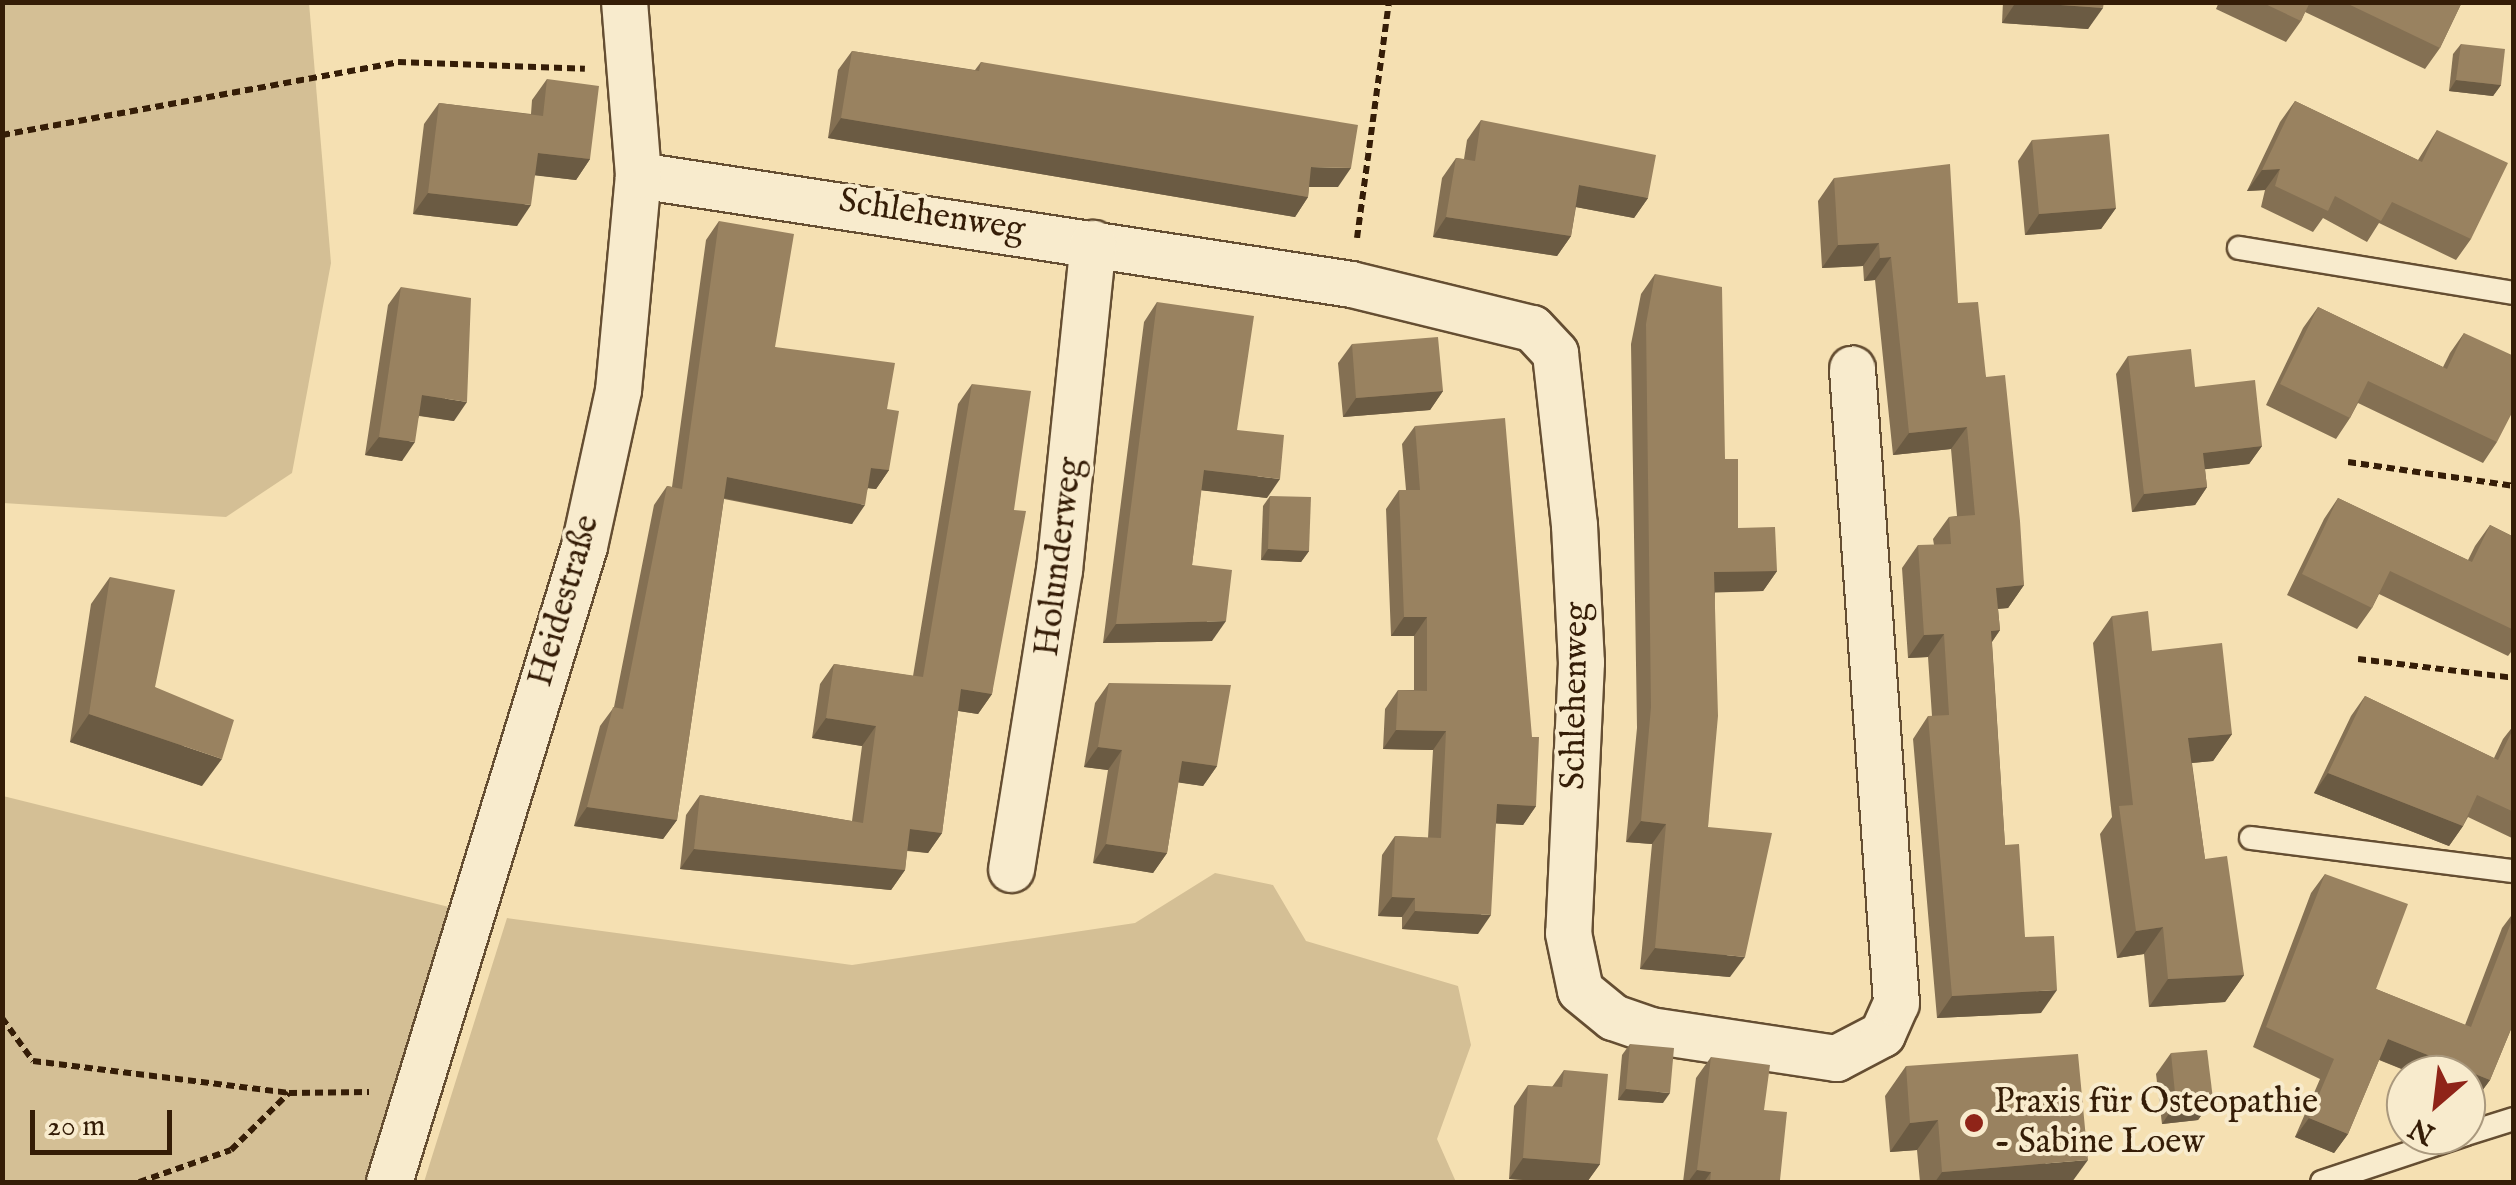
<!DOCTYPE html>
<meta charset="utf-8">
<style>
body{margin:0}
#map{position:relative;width:2516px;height:1185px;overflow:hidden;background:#f5e0b2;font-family:"IM FELL English",serif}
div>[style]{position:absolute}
.green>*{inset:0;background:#d4bf95}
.path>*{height:6px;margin-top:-3px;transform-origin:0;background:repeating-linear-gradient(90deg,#351d07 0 8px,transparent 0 13px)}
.roads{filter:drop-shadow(2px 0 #654e32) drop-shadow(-2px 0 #654e32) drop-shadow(0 2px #654e32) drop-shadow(0 -2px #654e32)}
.service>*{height:22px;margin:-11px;padding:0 11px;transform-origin:11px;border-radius:11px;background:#f8ebcd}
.minor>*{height:45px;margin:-22.5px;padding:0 22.5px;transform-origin:22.5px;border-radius:22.5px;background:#f8ebcd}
.wall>*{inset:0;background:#847053}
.shaded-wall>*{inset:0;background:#6b5b43}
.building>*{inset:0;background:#998260}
.dots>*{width:28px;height:28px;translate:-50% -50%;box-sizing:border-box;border:5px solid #f8ebcd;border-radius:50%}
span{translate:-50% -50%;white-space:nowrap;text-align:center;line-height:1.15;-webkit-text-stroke:8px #f8ebcd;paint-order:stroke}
.street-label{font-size:35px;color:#351d07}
.poi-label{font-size:35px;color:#351d07}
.left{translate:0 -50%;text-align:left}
.frame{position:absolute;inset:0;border:5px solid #351d07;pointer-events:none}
.north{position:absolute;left:2386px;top:1055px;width:100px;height:100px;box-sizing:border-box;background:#f8ebcd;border:2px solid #aa997e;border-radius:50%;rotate:208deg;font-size:28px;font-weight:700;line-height:40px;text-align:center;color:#351d07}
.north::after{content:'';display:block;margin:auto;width:35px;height:45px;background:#8f2418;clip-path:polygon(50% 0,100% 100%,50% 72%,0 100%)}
.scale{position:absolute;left:30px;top:1110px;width:142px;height:45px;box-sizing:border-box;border:5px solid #351d07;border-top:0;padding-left:12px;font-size:30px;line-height:35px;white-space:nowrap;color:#351d07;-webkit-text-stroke:8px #f8ebcd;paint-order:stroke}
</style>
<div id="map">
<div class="green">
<div style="clip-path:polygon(3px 2px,309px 3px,331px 263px,292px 473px,226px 517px,3px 503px)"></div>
<div style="clip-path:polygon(3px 796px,449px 907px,364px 1182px,3px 1182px)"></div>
<div style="clip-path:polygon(1215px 873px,1273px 885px,1306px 941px,1458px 986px,1471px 1045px,1437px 1139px,1456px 1182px,424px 1182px,507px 918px,852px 965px,1135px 923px)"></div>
</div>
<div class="path">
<div style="left:2px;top:135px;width:403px;rotate:-10.4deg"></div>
<div style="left:398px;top:62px;width:187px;rotate:2.1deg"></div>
<div style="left:1357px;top:238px;width:238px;rotate:-82.3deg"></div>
<div style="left:2348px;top:462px;width:168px;rotate:8.2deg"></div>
<div style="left:2358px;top:659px;width:157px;rotate:6.9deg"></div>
<div style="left:2px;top:1018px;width:53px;rotate:54.2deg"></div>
<div style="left:33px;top:1061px;width:258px;rotate:7.1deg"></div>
<div style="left:139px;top:1182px;width:97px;rotate:-19.2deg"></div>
<div style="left:231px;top:1150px;width:81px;rotate:-44.5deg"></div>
<div style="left:289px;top:1093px;width:80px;rotate:-0.7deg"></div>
</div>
<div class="roads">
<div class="service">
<div style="left:2239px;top:248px;width:279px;rotate:9.3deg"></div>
<div style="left:2251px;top:838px;width:265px;rotate:7.2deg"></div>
<div style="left:2466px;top:1134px;width:50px;rotate:-17.4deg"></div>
<div style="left:2322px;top:1182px;width:149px;rotate:-18.4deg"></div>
</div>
<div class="minor">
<div style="left:638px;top:175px;width:721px;rotate:8.69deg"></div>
<div style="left:1351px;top:284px;width:186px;rotate:13.7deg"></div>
<div style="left:1532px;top:328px;width:34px;rotate:47deg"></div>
<div style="left:1555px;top:353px;width:173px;rotate:83.7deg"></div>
<div style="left:1574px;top:525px;width:137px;rotate:87.1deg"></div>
<div style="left:1581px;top:662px;width:271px;rotate:92.7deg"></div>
<div style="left:1568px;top:933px;width:58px;rotate:78.1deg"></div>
<div style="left:1580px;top:990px;width:43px;rotate:39.3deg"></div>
<div style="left:1613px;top:1017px;width:39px;rotate:19deg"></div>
<div style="left:1650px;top:1030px;width:188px;rotate:8.6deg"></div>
<div style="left:1836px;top:1058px;width:52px;rotate:-27.6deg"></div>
<div style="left:1882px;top:1034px;width:34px;rotate:-66deg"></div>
<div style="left:1896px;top:1003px;width:636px;rotate:-93.97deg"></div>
<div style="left:1011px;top:869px;width:303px;rotate:-80.9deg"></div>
<div style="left:1059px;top:570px;width:329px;rotate:-84.1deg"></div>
<div style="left:389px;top:1182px;width:665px;rotate:-72.95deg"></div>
<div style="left:584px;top:546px;width:160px;rotate:-77.7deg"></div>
<div style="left:618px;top:390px;width:216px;rotate:-84.7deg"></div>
<div style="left:638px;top:175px;width:174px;rotate:-94.6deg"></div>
</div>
</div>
<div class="wall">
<div style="clip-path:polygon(2003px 2px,2104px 2px,2088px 29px,2002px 23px)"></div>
<div style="clip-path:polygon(2219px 2px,2462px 2px,2440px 48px,2425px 69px,2305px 12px,2301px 21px,2286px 42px,2216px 9px)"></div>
<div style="clip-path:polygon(2461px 44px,2501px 85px,2493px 96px,2449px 91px,2453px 54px)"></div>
<div style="clip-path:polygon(852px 51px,975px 70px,981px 62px,1338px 187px,1309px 187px,1308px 197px,1295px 217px,828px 138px,838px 70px)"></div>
<div style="clip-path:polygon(547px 79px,590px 159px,576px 180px,535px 175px,517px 226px,413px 214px,424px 124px,439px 103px,531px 114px,532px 100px)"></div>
<div style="clip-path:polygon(2295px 101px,2418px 160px,2437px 130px,2471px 239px,2456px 260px,2379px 223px,2367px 242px,2323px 218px,2313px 232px,2261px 207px,2265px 190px,2247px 191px,2280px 122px)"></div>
<div style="clip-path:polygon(1481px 120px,1648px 198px,1634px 218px,1576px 207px,1571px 236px,1557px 256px,1433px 237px,1442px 178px,1456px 158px,1464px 159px,1467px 140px)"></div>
<div style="clip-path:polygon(2032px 140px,2116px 208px,2101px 229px,2025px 235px,2018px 161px)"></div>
<div style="clip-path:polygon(1834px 178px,1958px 303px,1986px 377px,2024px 585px,2008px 608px,1998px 609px,2000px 630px,1992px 642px,2005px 845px,2041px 1013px,1937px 1018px,1913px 739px,1928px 716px,1932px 716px,1928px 657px,1908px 658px,1902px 568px,1918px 545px,1934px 545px,1933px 539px,1949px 517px,1957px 516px,1951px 449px,1893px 455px,1875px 280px,1864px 281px,1863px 266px,1822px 268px,1818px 201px)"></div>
<div style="clip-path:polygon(719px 221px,775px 347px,887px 409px,889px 470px,876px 489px,868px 488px,852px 524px,724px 499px,677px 820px,663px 839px,574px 826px,600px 726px,614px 707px,654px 505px,667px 486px,672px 487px,706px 240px)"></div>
<div style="clip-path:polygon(1655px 274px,1725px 459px,1738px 528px,1777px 571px,1763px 591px,1715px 592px,1708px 827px,1730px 977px,1640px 969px,1652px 844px,1626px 842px,1637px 728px,1631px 344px,1641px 294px)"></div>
<div style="clip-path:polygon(401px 287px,454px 421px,419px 416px,402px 461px,365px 455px,388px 305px)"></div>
<div style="clip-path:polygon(1157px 302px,1237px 430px,1267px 498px,1201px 490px,1192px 565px,1212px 641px,1103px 643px,1144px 322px)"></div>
<div style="clip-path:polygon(2318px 307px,2443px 367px,2450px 353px,2464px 333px,2497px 442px,2483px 463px,2358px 403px,2350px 418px,2336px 439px,2266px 405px,2303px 328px)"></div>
<div style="clip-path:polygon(1352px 344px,1443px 391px,1430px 410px,1343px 417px,1338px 363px)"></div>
<div style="clip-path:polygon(2128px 356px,2195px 387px,2262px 446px,2249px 464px,2205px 469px,2207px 487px,2195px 505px,2132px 512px,2116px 374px)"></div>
<div style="clip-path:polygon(972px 384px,1014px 510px,992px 694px,978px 714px,958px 711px,942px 833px,928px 853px,907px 851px,905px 870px,891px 890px,680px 869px,686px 815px,700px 795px,852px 821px,862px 746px,812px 738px,820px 684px,834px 664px,913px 676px,958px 404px)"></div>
<div style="clip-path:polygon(1415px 426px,1536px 806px,1523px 825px,1496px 823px,1478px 934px,1402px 929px,1402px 917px,1378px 916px,1382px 855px,1395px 836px,1428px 838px,1433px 750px,1383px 749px,1385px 709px,1398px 690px,1414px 690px,1414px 636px,1391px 636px,1386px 509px,1399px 490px,1406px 490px,1402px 444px)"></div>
<div style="clip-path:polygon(1270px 496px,1309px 551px,1301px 562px,1261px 560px,1263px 506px)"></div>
<div style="clip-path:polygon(2338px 498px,2468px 560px,2475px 546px,2490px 525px,2514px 537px,2514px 648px,2508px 656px,2379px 594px,2372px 608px,2357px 629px,2287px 595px,2324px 519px)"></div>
<div style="clip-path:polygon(110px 577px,155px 687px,202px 786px,70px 742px,91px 604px)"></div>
<div style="clip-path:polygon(2112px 616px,2152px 651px,2232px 734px,2213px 761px,2192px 763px,2205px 859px,2244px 975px,2225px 1002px,2149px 1007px,2144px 954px,2117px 958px,2100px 834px,2112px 817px,2093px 643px)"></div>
<div style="clip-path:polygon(1109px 683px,1217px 766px,1203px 786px,1178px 782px,1167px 853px,1153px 873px,1093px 863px,1108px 770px,1084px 767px,1095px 703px)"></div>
<div style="clip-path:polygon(2365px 696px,2494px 758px,2503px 739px,2514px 725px,2514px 839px,2468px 817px,2463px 826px,2449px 846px,2314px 793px,2351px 716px)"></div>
<div style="clip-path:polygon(2325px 874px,2376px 989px,2465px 1025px,2502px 928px,2514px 912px,2514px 1022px,2490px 1080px,2476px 1099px,2379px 1060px,2348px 1134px,2334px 1153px,2295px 1137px,2320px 1079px,2253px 1047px,2311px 893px)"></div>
<div style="clip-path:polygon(1630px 1044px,1663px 1103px,1618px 1100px,1622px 1055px)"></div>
<div style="clip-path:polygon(2171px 1053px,2213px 1099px,2198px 1120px,2162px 1124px,2156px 1074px)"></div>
<div style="clip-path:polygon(1711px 1057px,1764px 1110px,1780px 1180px,1798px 1182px,1683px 1182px,1696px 1078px)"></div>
<div style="clip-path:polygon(1906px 1066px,2072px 1182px,1920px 1182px,1917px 1150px,1890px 1152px,1885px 1096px)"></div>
<div style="clip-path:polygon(1564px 1070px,1600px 1164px,1587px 1182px,1553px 1182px,1509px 1179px,1514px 1106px,1528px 1085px,1552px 1087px)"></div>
</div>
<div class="shaded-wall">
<div style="clip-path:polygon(2016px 2px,2103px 8px,2088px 29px,2002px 23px)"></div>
<div style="clip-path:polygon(2456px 80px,2501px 85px,2493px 96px,2449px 91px)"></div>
<div style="clip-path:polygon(841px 118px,1308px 197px,1295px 217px,828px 138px)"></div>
<div style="clip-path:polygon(538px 153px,590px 159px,576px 180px,523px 174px)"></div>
<div style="clip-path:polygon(1311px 167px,1351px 168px,1338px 187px,1298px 187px)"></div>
<div style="clip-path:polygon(2280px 169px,2265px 190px,2247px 191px,2262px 170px)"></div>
<div style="clip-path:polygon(1579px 185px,1648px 198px,1634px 218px,1565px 205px)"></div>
<div style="clip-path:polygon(428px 193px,531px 205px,517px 226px,413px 214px)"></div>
<div style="clip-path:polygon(2116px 208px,2101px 229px,2025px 235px,2039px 214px)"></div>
<div style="clip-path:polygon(1446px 217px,1571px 236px,1557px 256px,1433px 237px)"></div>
<div style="clip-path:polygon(1879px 243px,1863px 266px,1822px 268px,1838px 245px)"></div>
<div style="clip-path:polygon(1891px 257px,1875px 280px,1864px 281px,1880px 258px)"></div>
<div style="clip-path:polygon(1443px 391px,1430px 410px,1343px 417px,1356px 398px)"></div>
<div style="clip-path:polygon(422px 395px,467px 402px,454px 421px,409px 414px)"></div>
<div style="clip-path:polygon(1967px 427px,1951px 449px,1893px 455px,1909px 433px)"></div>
<div style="clip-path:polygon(379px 437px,415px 442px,402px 461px,365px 455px)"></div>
<div style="clip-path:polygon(2262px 446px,2249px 464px,2191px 471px,2203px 453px)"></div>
<div style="clip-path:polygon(871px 468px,889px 470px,876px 489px,857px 487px)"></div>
<div style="clip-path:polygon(1204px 470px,1280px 479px,1267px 498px,1190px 489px)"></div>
<div style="clip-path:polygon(727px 477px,865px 505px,852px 524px,714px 496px)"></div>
<div style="clip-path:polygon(2207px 487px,2195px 505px,2132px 512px,2144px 494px)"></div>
<div style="clip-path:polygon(1268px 549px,1309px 551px,1301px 562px,1261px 560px)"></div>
<div style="clip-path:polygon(1777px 571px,1763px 591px,1700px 593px,1714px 572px)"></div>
<div style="clip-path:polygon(2024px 585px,2008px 608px,1980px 610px,1996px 588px)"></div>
<div style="clip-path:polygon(1404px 617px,1427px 617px,1414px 636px,1391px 636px)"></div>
<div style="clip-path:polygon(1226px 621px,1212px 641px,1103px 643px,1116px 624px)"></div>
<div style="clip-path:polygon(2000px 630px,1984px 653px,1991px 631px)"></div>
<div style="clip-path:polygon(1944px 634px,1928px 657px,1908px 658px,1924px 635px)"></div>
<div style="clip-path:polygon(961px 689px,992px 694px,978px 714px,947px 709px)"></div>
<div style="clip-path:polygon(89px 714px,222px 759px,202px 786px,70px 742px)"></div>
<div style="clip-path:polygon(826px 718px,876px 726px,862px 746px,812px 738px)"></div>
<div style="clip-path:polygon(1396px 730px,1446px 731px,1433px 750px,1383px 749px)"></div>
<div style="clip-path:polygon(2232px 734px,2213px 761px,2169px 765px,2188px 738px)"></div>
<div style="clip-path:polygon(1098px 747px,1122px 750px,1108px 770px,1084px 767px)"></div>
<div style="clip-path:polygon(1182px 761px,1217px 766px,1203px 786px,1168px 781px)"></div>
<div style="clip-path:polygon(2328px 773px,2463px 826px,2449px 846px,2314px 793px)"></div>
<div style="clip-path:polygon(1497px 804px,1536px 806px,1523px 825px,1484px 823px)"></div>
<div style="clip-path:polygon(587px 807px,677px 820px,663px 839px,574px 826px)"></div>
<div style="clip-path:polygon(1641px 821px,1666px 824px,1652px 844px,1626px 842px)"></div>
<div style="clip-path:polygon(910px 829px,942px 833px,928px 853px,896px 849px)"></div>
<div style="clip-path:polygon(1106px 844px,1167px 853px,1153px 873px,1093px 863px)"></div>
<div style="clip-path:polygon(694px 849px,905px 870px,891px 890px,680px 869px)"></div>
<div style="clip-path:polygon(1392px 897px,1415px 898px,1402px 917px,1378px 916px)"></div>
<div style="clip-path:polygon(1415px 911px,1491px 915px,1478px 934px,1402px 929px)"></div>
<div style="clip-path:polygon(2163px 927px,2144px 954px,2117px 958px,2136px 931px)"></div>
<div style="clip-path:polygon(1655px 948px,1745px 957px,1730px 977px,1640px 969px)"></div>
<div style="clip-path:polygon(2244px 975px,2225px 1002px,2149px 1007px,2168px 979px)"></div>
<div style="clip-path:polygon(2057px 990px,2041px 1013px,1937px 1018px,1952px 996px)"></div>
<div style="clip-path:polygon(2388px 1039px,2490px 1080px,2476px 1099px,2466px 1095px,2466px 1075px,2417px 1075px,2375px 1058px)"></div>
<div style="clip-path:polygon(1626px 1089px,1670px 1093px,1663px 1103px,1618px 1100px)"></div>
<div style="clip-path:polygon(2213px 1099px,2198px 1120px,2162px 1124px,2176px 1103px)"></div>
<div style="clip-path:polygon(2309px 1118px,2348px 1134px,2334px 1153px,2295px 1137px)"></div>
<div style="clip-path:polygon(1938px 1120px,1917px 1150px,1890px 1152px,1910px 1123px)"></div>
<div style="clip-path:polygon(1523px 1158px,1600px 1164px,1587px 1182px,1553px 1182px,1509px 1179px)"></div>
<div style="clip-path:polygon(2088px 1160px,2072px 1182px,1935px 1182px,1942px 1172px)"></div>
<div style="clip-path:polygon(1697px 1170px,1711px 1172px,1704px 1182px,1688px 1182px)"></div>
</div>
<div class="building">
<div style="clip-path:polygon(2019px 2px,2104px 2px,2103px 8px)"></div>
<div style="clip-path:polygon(2261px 2px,2310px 2px,2301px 21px)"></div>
<div style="clip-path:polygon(2344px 2px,2462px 2px,2440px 48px)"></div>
<div style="clip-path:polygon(2461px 44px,2505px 49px,2501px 85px,2456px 80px)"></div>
<div style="clip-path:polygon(852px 51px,979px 71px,981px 62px,1358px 125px,1351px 168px,1311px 167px,1308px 197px,841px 118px)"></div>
<div style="clip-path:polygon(547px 79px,599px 86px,590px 159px,538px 153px,531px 205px,428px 193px,439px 103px,543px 116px)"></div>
<div style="clip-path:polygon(2295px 101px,2422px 162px,2437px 130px,2508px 163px,2471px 239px,2392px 202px,2381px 221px,2335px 196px,2328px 211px,2275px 186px,2280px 169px,2262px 170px)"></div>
<div style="clip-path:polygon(1481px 120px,1656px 155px,1648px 198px,1579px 185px,1571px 236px,1446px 217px,1456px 158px,1475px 161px)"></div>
<div style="clip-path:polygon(2109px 134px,2116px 208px,2039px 214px,2032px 140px)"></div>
<div style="clip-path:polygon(1950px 164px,1958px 303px,1978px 302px,1986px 377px,2005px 375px,2020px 521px,2024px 585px,1996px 588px,2000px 630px,1991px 631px,2005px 845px,2019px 844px,2025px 937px,2054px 936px,2057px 990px,1952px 996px,1928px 716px,1949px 715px,1944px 634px,1924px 635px,1918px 545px,1951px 544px,1949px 517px,1975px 515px,1967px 427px,1909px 433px,1891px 257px,1880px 258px,1879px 243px,1838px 245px,1834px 178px)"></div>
<div style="clip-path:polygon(719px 221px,794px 234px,775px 347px,895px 363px,887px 409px,899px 411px,889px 470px,871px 468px,865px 505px,727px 477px,677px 820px,587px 807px,613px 707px,623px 709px,667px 486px,682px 489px)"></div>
<div style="clip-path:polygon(1655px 274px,1722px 287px,1725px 459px,1738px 459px,1738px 528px,1775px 527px,1777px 571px,1714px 572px,1718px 716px,1708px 827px,1772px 833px,1745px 957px,1655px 948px,1666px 824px,1641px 821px,1651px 707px,1646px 324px)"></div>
<div style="clip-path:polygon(401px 287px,471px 298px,467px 402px,422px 395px,415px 442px,379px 437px)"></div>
<div style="clip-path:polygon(1157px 302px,1254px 316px,1237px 430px,1284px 435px,1280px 479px,1204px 470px,1192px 565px,1232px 570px,1226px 621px,1116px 624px)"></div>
<div style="clip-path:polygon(2318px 307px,2447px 369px,2464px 333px,2514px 356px,2514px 409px,2497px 442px,2368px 381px,2350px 418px,2280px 384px)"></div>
<div style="clip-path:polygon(1438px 337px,1443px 391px,1356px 398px,1352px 344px)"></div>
<div style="clip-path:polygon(2191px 349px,2195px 387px,2255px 380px,2262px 446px,2203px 453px,2207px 487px,2144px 494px,2128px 356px)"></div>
<div style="clip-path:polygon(972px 384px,1031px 391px,1014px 510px,1026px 511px,992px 694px,961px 689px,942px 833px,910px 829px,905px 870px,694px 849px,700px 795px,863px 823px,876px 726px,826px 718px,834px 664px,923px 677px)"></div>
<div style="clip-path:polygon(1505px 418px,1532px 737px,1539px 737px,1536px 806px,1497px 804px,1491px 915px,1415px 911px,1415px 898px,1392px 897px,1395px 836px,1441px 838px,1446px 731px,1396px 730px,1398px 690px,1427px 691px,1427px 617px,1404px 617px,1399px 490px,1420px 490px,1415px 426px)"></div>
<div style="clip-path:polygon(1270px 496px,1311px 497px,1309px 551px,1268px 549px)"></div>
<div style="clip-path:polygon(2338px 498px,2472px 562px,2490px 525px,2514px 537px,2514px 630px,2390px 571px,2372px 608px,2302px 574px)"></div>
<div style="clip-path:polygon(110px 577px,175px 590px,155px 687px,234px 720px,222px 759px,89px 714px)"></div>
<div style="clip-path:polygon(2148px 611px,2152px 651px,2222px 643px,2232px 734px,2188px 738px,2205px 859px,2227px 856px,2244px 975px,2168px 979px,2163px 927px,2136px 931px,2119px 806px,2133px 805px,2112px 616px)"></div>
<div style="clip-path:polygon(1109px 683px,1231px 685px,1217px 766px,1182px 761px,1167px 853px,1106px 844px,1122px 750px,1098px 747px)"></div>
<div style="clip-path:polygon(2365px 696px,2498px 760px,2514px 727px,2514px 812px,2477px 795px,2463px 826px,2328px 773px)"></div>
<div style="clip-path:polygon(2325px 874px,2408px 904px,2376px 989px,2471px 1027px,2514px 915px,2514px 1022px,2490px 1080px,2388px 1039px,2348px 1134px,2309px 1118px,2334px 1059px,2266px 1027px)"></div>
<div style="clip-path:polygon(1630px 1044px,1674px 1048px,1670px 1093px,1626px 1089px)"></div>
<div style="clip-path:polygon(2207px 1050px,2213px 1099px,2176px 1103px,2171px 1053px)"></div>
<div style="clip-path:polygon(2078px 1054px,2088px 1160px,1942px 1172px,1938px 1120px,1910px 1123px,1906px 1066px)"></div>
<div style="clip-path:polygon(1711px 1057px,1770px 1065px,1764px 1110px,1787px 1112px,1780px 1180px,1798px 1182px,1710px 1182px,1711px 1172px,1697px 1170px)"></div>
<div style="clip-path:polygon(1564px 1070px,1608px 1074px,1600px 1164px,1523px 1158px,1528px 1085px,1562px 1087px)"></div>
</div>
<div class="dots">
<div style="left:1974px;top:1123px;background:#8f2418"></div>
</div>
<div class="street-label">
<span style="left:932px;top:216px;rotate:9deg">Schlehenweg</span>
<span style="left:1060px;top:557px;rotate:-83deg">Holunderweg</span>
<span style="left:565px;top:601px;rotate:-74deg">Heidestraße</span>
<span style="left:1576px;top:696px;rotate:-89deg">Schlehenweg</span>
</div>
<div class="poi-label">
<span class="left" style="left:1994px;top:1123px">Praxis für Osteopathie<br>- Sabine Loew</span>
</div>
<div class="frame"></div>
<div class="north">N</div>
<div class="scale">20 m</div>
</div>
